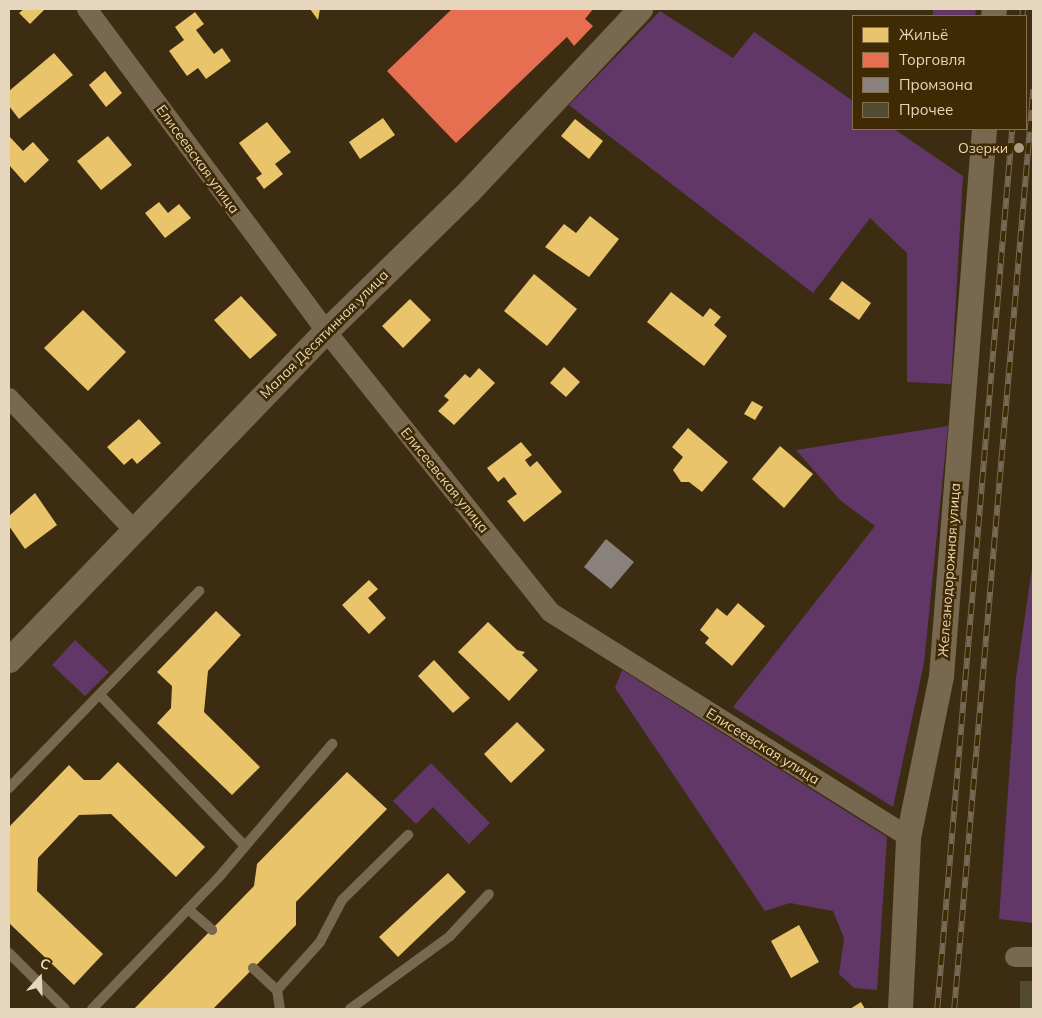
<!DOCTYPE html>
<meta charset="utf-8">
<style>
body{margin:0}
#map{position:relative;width:1042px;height:1018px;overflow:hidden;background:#3c2d12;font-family:Mulish,sans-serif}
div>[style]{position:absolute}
.green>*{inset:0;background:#603766}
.homes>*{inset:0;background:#e9c46a}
.shops>*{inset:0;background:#e76f51}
.industry>*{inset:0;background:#8a817c}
.building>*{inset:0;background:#534a32}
.service>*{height:10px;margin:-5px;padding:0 5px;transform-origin:5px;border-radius:5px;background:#786850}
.minor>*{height:20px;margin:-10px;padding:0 10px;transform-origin:10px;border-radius:10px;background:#786850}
.tertiary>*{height:25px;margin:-12.5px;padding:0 12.5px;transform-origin:12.5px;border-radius:12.5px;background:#786850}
.rail>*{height:5.5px;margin-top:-2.75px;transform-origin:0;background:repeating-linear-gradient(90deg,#3f2a04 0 11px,#776953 0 22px);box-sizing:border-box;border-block:1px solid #776953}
.dots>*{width:14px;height:14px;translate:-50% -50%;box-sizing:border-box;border:2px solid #3f2a04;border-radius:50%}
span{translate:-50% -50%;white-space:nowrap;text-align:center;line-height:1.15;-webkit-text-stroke:5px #3f2a04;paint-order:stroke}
.poi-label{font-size:14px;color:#e6d6bd}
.right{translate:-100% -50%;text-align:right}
.street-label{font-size:14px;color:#e6d6bd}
.frame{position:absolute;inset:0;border:10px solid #e6d6bd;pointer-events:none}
.legend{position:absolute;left:852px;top:15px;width:175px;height:115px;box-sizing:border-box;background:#3f2a04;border:1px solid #826f4e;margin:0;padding:6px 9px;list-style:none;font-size:15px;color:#e6d6bd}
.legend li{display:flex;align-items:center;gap:10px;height:25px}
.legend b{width:25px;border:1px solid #826f4e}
.north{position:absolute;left:15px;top:953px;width:50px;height:50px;-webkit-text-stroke:4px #3f2a04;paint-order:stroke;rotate:20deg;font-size:14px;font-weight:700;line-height:20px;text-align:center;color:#e6d6bd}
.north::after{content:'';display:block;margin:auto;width:18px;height:22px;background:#e6d6bd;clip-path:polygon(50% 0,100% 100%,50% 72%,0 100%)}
</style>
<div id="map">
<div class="green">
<div style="clip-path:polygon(933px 9px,976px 9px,975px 16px,933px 16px)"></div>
<div style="clip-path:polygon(660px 11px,733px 58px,754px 32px,853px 101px,853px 129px,894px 129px,963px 176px,951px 384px,907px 382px,907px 253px,870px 218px,813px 293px,569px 105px)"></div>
<div style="clip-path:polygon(948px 426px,924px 663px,893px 807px,733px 707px,875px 526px,841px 501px,796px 450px)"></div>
<div style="clip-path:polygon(1033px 561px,1033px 923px,999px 919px,1016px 678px)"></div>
<div style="clip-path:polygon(75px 640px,109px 672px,85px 696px,52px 665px)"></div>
<div style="clip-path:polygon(622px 670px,887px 837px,877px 990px,854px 988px,839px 974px,844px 938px,833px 911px,790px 903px,765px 911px,615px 688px)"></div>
<div style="clip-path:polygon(431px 763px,490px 823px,469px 844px,433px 807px,416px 824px,393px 801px)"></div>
</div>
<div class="homes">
<div style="clip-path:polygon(24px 9px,45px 9px,30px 24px,19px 13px)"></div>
<div style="clip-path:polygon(310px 9px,320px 9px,318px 20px)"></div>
<div style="clip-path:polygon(195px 12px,204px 24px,196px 30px,214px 54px,222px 48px,231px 61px,206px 79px,198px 68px,187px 76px,169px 51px,184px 40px,175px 27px)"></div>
<div style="clip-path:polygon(54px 53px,73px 75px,19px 119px,9px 106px,9px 91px)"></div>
<div style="clip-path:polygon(105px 71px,122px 93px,106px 107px,89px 85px)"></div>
<div style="clip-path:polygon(383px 118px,395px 135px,360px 159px,349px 142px)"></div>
<div style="clip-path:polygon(575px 119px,603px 141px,589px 159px,561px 136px)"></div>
<div style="clip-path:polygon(267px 122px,291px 152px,275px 164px,283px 174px,264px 189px,256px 178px,262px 174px,239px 143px)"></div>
<div style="clip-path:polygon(9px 136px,23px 151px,33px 142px,49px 160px,25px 183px,9px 165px)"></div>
<div style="clip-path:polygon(108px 136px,132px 165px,101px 190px,77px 161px)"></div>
<div style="clip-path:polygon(159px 202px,168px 213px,179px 204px,191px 218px,165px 238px,145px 213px)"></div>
<div style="clip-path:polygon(590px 216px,619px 239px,589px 277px,545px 247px,564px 224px,576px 233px)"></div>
<div style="clip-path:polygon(534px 274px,577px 309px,547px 346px,504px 311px)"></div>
<div style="clip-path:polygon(842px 281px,871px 303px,859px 320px,829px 299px)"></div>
<div style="clip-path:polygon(671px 292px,703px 317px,710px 308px,721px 317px,714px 325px,727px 336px,704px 366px,647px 322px)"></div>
<div style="clip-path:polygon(241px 296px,277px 335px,250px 359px,214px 320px)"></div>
<div style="clip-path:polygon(410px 299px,431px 320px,403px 348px,382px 326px)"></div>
<div style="clip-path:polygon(83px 310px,126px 352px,88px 391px,44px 348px)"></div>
<div style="clip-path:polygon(564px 367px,580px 382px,566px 397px,550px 383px)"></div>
<div style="clip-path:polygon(479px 368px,495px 383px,454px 425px,438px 411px,449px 400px,444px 396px,465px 374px,470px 378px)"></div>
<div style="clip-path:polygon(752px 401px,763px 407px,755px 420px,744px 414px)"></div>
<div style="clip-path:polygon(139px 419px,161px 443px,137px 464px,132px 458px,124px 465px,107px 447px)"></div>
<div style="clip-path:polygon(688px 428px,728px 462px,702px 492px,689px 482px,681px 482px,673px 470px,683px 457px,672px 447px)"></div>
<div style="clip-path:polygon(521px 442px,532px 455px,525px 460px,530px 467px,537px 461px,562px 492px,524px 522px,507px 501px,517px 494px,504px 477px,498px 482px,487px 468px)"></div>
<div style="clip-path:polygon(780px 446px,813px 474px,784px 508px,752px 479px)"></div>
<div style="clip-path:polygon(35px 493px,57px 525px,25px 549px,9px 526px,9px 516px)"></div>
<div style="clip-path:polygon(369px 580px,378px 589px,368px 598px,386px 618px,369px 634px,342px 605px)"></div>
<div style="clip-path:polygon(738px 603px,765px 626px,732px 666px,705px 643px,709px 638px,700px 630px,717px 608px,727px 616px)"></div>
<div style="clip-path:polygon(216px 611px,241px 635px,208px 671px,204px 712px,260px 767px,232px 795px,157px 723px,171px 708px,172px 686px,157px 672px)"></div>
<div style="clip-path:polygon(488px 622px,517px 650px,525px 652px,522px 655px,538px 670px,509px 701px,458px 652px)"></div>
<div style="clip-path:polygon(434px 660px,470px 698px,453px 713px,418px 676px)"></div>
<div style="clip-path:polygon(517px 722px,545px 750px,511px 783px,484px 754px)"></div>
<div style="clip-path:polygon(118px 762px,205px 847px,176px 877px,111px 814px,79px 815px,38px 858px,37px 891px,103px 954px,74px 985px,9px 923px,9px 827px,69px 765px,84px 780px,100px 780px)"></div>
<div style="clip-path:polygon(347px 772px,387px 809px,296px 902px,296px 925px,213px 1009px,134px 1009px,254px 886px,257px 864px)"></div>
<div style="clip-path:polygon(448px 873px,466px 892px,398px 957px,379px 937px)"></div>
<div style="clip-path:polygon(799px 925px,819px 962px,791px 978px,771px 941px)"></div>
<div style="clip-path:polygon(861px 1002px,865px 1009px,850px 1009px)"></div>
</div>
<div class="shops">
<div style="clip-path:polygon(452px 9px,593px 9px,585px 19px,593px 26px,574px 46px,567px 37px,456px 143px,387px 71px)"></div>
</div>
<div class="industry">
<div style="clip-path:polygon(606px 539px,634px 562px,611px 589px,584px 567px)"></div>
</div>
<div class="building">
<div style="clip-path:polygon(1020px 981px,1033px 981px,1033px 1009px,1020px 1009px)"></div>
</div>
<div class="service">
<div style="left:100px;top:695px;width:207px;rotate:46.2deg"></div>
<div style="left:9px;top:788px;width:274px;rotate:-46deg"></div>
<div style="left:188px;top:909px;width:32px;rotate:41deg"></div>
<div style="left:9px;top:953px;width:79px;rotate:45deg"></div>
<div style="left:253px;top:968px;width:33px;rotate:43deg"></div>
<div style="left:92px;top:1009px;width:183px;rotate:-46.1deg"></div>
<div style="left:219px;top:877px;width:175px;rotate:-49.6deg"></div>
<div style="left:280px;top:1009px;width:19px;rotate:-99deg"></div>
<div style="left:277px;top:990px;width:64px;rotate:-48.1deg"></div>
<div style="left:320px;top:942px;width:47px;rotate:-62.4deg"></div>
<div style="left:342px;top:900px;width:93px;rotate:-44.6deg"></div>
<div style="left:350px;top:1009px;width:124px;rotate:-36.1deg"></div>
<div style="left:450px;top:936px;width:57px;rotate:-47.1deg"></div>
</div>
<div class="minor">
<div style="left:87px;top:9px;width:401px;rotate:53.4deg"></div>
<div style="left:326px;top:331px;width:359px;rotate:51.4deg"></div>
<div style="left:550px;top:612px;width:423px;rotate:32.1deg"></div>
<div style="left:9px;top:398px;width:180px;rotate:46.6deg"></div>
<div style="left:1015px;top:957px;width:18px"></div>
</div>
<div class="tertiary">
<div style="left:993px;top:16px;width:7px;rotate:-82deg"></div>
<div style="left:9px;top:660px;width:457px;rotate:-46.1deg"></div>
<div style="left:326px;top:331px;width:200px;rotate:-44.4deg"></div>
<div style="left:469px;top:191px;width:250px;rotate:-46.8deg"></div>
<div style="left:900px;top:1009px;width:172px;rotate:-87.3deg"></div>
<div style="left:908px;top:837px;width:164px;rotate:-78.4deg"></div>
<div style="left:941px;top:676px;width:549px;rotate:-85.51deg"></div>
</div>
<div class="rail">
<div style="left:1022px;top:16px;width:7px;rotate:-82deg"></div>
<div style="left:937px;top:1009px;width:883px;rotate:-85.13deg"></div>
<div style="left:954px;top:1009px;width:923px;rotate:-85.09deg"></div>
</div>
<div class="dots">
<div style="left:1019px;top:148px;background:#aa9b81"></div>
</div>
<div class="poi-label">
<span class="right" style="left:1008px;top:148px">Озерки</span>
</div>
<div class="street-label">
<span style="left:198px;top:159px;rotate:54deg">Елисеевская улица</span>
<span style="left:324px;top:334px;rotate:-45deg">Малая Десятинная улица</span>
<span style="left:445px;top:480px;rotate:51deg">Елисеевская улица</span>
<span style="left:949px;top:570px;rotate:-86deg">Железнодорожная улица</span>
<span style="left:763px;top:746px;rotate:32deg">Елисеевская улица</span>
</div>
<div class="frame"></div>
<ul class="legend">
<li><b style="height:14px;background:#e9c46a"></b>Жильё</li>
<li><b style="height:14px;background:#e76f51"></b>Торговля</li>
<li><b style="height:14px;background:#8a817c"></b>Промзона</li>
<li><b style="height:14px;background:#534a32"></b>Прочее</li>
</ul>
<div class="north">С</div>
</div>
